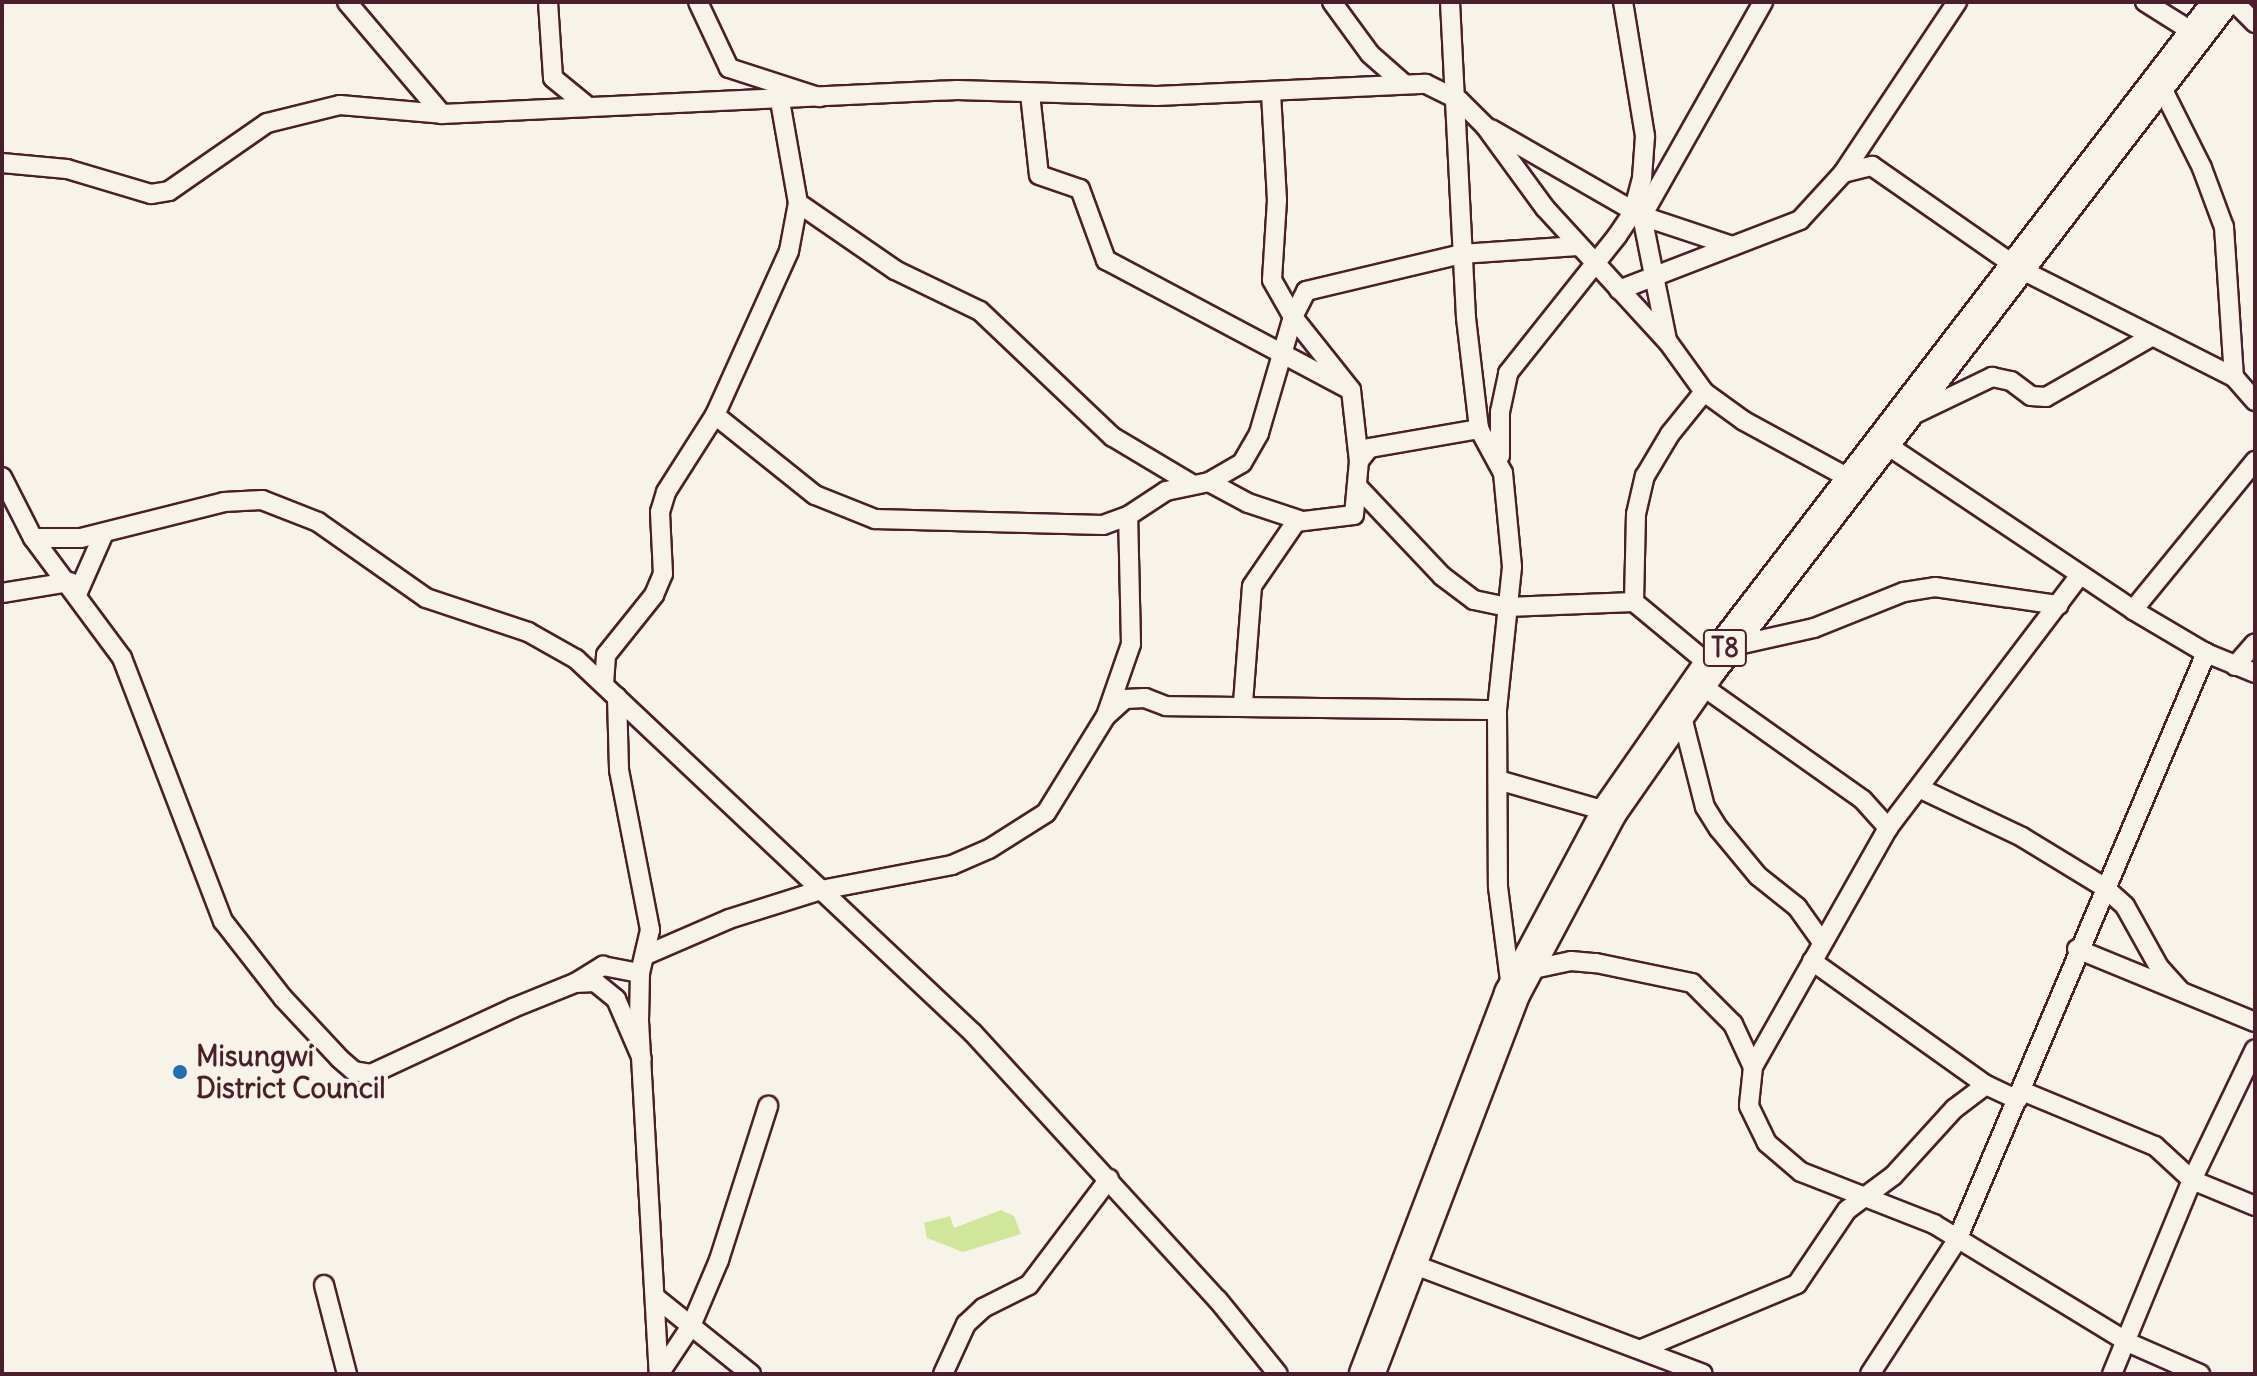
<!DOCTYPE html>
<style>
body{margin:0}
#map{position:relative;width:2257px;height:1376px;overflow:hidden;background:#f7f3e8;font-family:Delius,sans-serif}
div>[style]{position:absolute}
.green>*{inset:0;background:#d0e69b}
.roads{filter:drop-shadow(2px 0 #4a1f2b) drop-shadow(-2px 0 #4a1f2b) drop-shadow(0 2px #4a1f2b) drop-shadow(0 -2px #4a1f2b)}
.street>*{height:18px;margin:-9px;padding:0 9px;transform-origin:9px;border-radius:9px;background:#f7f3e8}
.highway>*{height:34px;margin:-17px;padding:0 17px;transform-origin:17px;border-radius:17px;background:#f7f3e8}
.dots>*{width:22px;height:22px;translate:-50% -50%;box-sizing:border-box;border:4px solid #f7f3e8;border-radius:50%}
span{translate:-50% -50%;white-space:nowrap;text-align:center;line-height:1.15;-webkit-text-stroke:8px #f7f3e8;paint-order:stroke}
.shield-label span{padding:2px 6px;background:#f7f3e8;border:2px solid;border-radius:6px;-webkit-text-stroke-width:0}
.shield-label{font-size:26px;color:#4a1f2b;font-weight:700}
.poi-label{font-size:28px;color:#4a1f2b;font-weight:700}
.left{translate:0 -50%;text-align:left}
.frame{position:absolute;inset:0;border:4px solid #4a1f2b;pointer-events:none}
</style>
<div id="map">
<div class="green">
<div style="clip-path:polygon(1001px 1210px,1014px 1216px,1021px 1234px,963px 1252px,927px 1238px,924px 1223px,950px 1216px,954px 1228px)"></div>
</div>
<div class="roads">
<div class="street">
<div style="left:347px;top:2px;width:147px;rotate:49.7deg"></div>
<div style="left:548px;top:2px;width:76px;rotate:86.2deg"></div>
<div style="left:553px;top:78px;width:43px;rotate:39.3deg"></div>
<div style="left:698px;top:2px;width:73px;rotate:64.8deg"></div>
<div style="left:729px;top:68px;width:95px;rotate:17.9deg"></div>
<div style="left:1332px;top:2px;width:64px;rotate:53.8deg"></div>
<div style="left:1370px;top:54px;width:44px;rotate:41.3deg"></div>
<div style="left:1450px;top:2px;width:316px;rotate:87.1deg"></div>
<div style="left:1466px;top:318px;width:112px;rotate:83.3deg"></div>
<div style="left:1479px;top:429px;width:50px;rotate:61.4deg"></div>
<div style="left:1503px;top:473px;width:94px;rotate:84.5deg"></div>
<div style="left:1512px;top:567px;width:144px;rotate:96deg"></div>
<div style="left:1497px;top:710px;width:177px;rotate:89.7deg"></div>
<div style="left:1498px;top:887px;width:103px;rotate:82.7deg"></div>
<div style="left:2145px;top:2px;width:60px;rotate:32.1deg"></div>
<div style="left:2234px;top:2px;width:30px;rotate:45deg"></div>
<div style="left:2159px;top:82px;width:96px;rotate:63.4deg"></div>
<div style="left:2202px;top:168px;width:63px;rotate:69.6deg"></div>
<div style="left:2224px;top:227px;width:150px;rotate:86.2deg"></div>
<div style="left:1271px;top:93px;width:107px;rotate:86.8deg"></div>
<div style="left:1277px;top:200px;width:80px;rotate:93.6deg"></div>
<div style="left:1272px;top:280px;width:43px;rotate:60.4deg"></div>
<div style="left:1293px;top:317px;width:93px;rotate:51.5deg"></div>
<div style="left:1351px;top:390px;width:71px;rotate:83.6deg"></div>
<div style="left:1030px;top:94px;width:81px;rotate:83.7deg"></div>
<div style="left:1039px;top:175px;width:43px;rotate:18.9deg"></div>
<div style="left:1080px;top:189px;width:76px;rotate:69.9deg"></div>
<div style="left:1106px;top:260px;width:277px;rotate:28deg"></div>
<div style="left:1491px;top:129px;width:174px;rotate:29.9deg"></div>
<div style="left:1642px;top:216px;width:95px;rotate:18.4deg"></div>
<div style="left:2px;top:163px;width:65px;rotate:5.3deg"></div>
<div style="left:67px;top:169px;width:88px;rotate:16.6deg"></div>
<div style="left:151px;top:194px;width:18px;rotate:-9deg"></div>
<div style="left:169px;top:191px;width:119px;rotate:-34.8deg"></div>
<div style="left:267px;top:123px;width:75px;rotate:-13.9deg"></div>
<div style="left:340px;top:105px;width:102px;rotate:5deg"></div>
<div style="left:442px;top:114px;width:516px;rotate:-2.67deg"></div>
<div style="left:957px;top:90px;width:200px;rotate:1.7deg"></div>
<div style="left:1157px;top:96px;width:269px;rotate:-2.6deg"></div>
<div style="left:1426px;top:84px;width:37px;rotate:26deg"></div>
<div style="left:1459px;top:100px;width:37px;rotate:45deg"></div>
<div style="left:1485px;top:126px;width:102px;rotate:53.8deg"></div>
<div style="left:1545px;top:208px;width:182px;rotate:47.5deg"></div>
<div style="left:1668px;top:342px;width:62px;rotate:54.2deg"></div>
<div style="left:1704px;top:392px;width:49px;rotate:35.9deg"></div>
<div style="left:1744px;top:421px;width:125px;rotate:28.6deg"></div>
<div style="left:1843px;top:173px;width:206px;rotate:-56.3deg"></div>
<div style="left:798px;top:203px;width:118px;rotate:34.6deg"></div>
<div style="left:895px;top:270px;width:94px;rotate:25.8deg"></div>
<div style="left:980px;top:311px;width:183px;rotate:43.5deg"></div>
<div style="left:1113px;top:437px;width:90px;rotate:30.9deg"></div>
<div style="left:1619px;top:290px;width:194px;rotate:-21.1deg"></div>
<div style="left:1800px;top:220px;width:64px;rotate:-47.5deg"></div>
<div style="left:1843px;top:173px;width:30px;rotate:-14deg"></div>
<div style="left:1872px;top:166px;width:178px;rotate:34.9deg"></div>
<div style="left:2018px;top:268px;width:242px;rotate:26.8deg"></div>
<div style="left:2234px;top:377px;width:32px;rotate:49deg"></div>
<div style="left:1667px;top:340px;width:126px;rotate:-101.4deg"></div>
<div style="left:1642px;top:216px;width:246px;rotate:-60.5deg"></div>
<div style="left:715px;top:415px;width:128px;rotate:38.7deg"></div>
<div style="left:815px;top:495px;width:65px;rotate:21.8deg"></div>
<div style="left:875px;top:519px;width:228px;rotate:1.5deg"></div>
<div style="left:1103px;top:525px;width:27px;rotate:-20deg"></div>
<div style="left:1128px;top:516px;width:45px;rotate:-33.3deg"></div>
<div style="left:1166px;top:491px;width:44px;rotate:-11.8deg"></div>
<div style="left:1209px;top:482px;width:38px;rotate:-30deg"></div>
<div style="left:1242px;top:463px;width:34px;rotate:-60deg"></div>
<div style="left:1259px;top:433px;width:121px;rotate:-73.7deg"></div>
<div style="left:1293px;top:317px;width:29px;rotate:-63deg"></div>
<div style="left:1306px;top:291px;width:159px;rotate:-13.4deg"></div>
<div style="left:1461px;top:254px;width:117px;rotate:-3.9deg"></div>
<div style="left:1913px;top:415px;width:88px;rotate:-25.7deg"></div>
<div style="left:1992px;top:377px;width:19px;rotate:12deg"></div>
<div style="left:2011px;top:381px;width:25px;rotate:37deg"></div>
<div style="left:2031px;top:396px;width:15px;rotate:4deg"></div>
<div style="left:2046px;top:397px;width:121px;rotate:-29.7deg"></div>
<div style="left:1884px;top:443px;width:300px;rotate:33.8deg"></div>
<div style="left:2133px;top:610px;width:85px;rotate:30.5deg"></div>
<div style="left:2206px;top:653px;width:53px;rotate:22.2deg"></div>
<div style="left:1500px;top:456px;width:44px;rotate:-90deg"></div>
<div style="left:1500px;top:412px;width:40px;rotate:-78deg"></div>
<div style="left:1508px;top:373px;width:175px;rotate:-51.5deg"></div>
<div style="left:1617px;top:236px;width:29px;rotate:-56deg"></div>
<div style="left:1633px;top:212px;width:35px;rotate:-75deg"></div>
<div style="left:1642px;top:178px;width:42px;rotate:-85.9deg"></div>
<div style="left:1645px;top:136px;width:136px;rotate:-99.3deg"></div>
<div style="left:2px;top:477px;width:68px;rotate:63.1deg"></div>
<div style="left:33px;top:538px;width:149px;rotate:53.4deg"></div>
<div style="left:122px;top:658px;width:282px;rotate:69deg"></div>
<div style="left:223px;top:921px;width:98px;rotate:52.1deg"></div>
<div style="left:283px;top:998px;width:83px;rotate:46.9deg"></div>
<div style="left:340px;top:1059px;width:18px;rotate:41deg"></div>
<div style="left:354px;top:1071px;width:17px;rotate:10deg"></div>
<div style="left:371px;top:1074px;width:157px;rotate:-24.9deg"></div>
<div style="left:513px;top:1008px;width:67px;rotate:-22deg"></div>
<div style="left:575px;top:983px;width:20px;rotate:-3deg"></div>
<div style="left:595px;top:982px;width:27px;rotate:39deg"></div>
<div style="left:616px;top:999px;width:65px;rotate:66.6deg"></div>
<div style="left:1209px;top:482px;width:44px;rotate:28.3deg"></div>
<div style="left:1248px;top:503px;width:54px;rotate:18.4deg"></div>
<div style="left:1357px;top:486px;width:124px;rotate:46.6deg"></div>
<div style="left:1442px;top:576px;width:40px;rotate:37deg"></div>
<div style="left:1474px;top:600px;width:34px;rotate:12deg"></div>
<div style="left:1507px;top:607px;width:127px;rotate:-2.3deg"></div>
<div style="left:1634px;top:602px;width:100px;rotate:39.7deg"></div>
<div style="left:33px;top:538px;width:48px"></div>
<div style="left:81px;top:538px;width:147px;rotate:-14.1deg"></div>
<div style="left:224px;top:502px;width:38px;rotate:-3deg"></div>
<div style="left:262px;top:500px;width:60px;rotate:21.4deg"></div>
<div style="left:318px;top:522px;width:132px;rotate:35.1deg"></div>
<div style="left:426px;top:598px;width:108px;rotate:18.4deg"></div>
<div style="left:528px;top:632px;width:55px;rotate:29.4deg"></div>
<div style="left:576px;top:659px;width:545px;rotate:43.29deg"></div>
<div style="left:973px;top:1033px;width:362px;rotate:47.5deg"></div>
<div style="left:1218px;top:1300px;width:95px;rotate:51deg"></div>
<div style="left:2080px;top:575px;width:318px;rotate:127.2deg"></div>
<div style="left:1888px;top:828px;width:274px;rotate:119.5deg"></div>
<div style="left:1753px;top:1067px;width:39px;rotate:96deg"></div>
<div style="left:1749px;top:1106px;width:41px;rotate:64.1deg"></div>
<div style="left:1767px;top:1143px;width:45px;rotate:40.5deg"></div>
<div style="left:1801px;top:1172px;width:143px;rotate:21.4deg"></div>
<div style="left:1934px;top:1224px;width:226px;rotate:31.4deg"></div>
<div style="left:2127px;top:1342px;width:80px;rotate:23.7deg"></div>
<div style="left:78px;top:592px;width:64px;rotate:-66.2deg"></div>
<div style="left:2px;top:593px;width:69px;rotate:-9.2deg"></div>
<div style="left:1634px;top:602px;width:88px;rotate:-88.7deg"></div>
<div style="left:1636px;top:514px;width:39px;rotate:-77deg"></div>
<div style="left:1645px;top:476px;width:49px;rotate:-59.2deg"></div>
<div style="left:1670px;top:434px;width:54px;rotate:-51deg"></div>
<div style="left:2133px;top:610px;width:193px;rotate:-50.7deg"></div>
<div style="left:1729px;top:647px;width:87px;rotate:-12.6deg"></div>
<div style="left:1814px;top:628px;width:97px;rotate:-21.8deg"></div>
<div style="left:1904px;top:592px;width:31px;rotate:-9deg"></div>
<div style="left:1935px;top:587px;width:125px;rotate:8.3deg"></div>
<div style="left:2235px;top:666px;width:30px;rotate:-49deg"></div>
<div style="left:1698px;top:683px;width:202px;rotate:35.3deg"></div>
<div style="left:1863px;top:800px;width:38px;rotate:48deg"></div>
<div style="left:604px;top:684px;width:29px;rotate:-86deg"></div>
<div style="left:606px;top:655px;width:77px;rotate:-51.3deg"></div>
<div style="left:654px;top:595px;width:23px;rotate:-67deg"></div>
<div style="left:663px;top:574px;width:62px;rotate:-92.8deg"></div>
<div style="left:660px;top:512px;width:21px;rotate:-73deg"></div>
<div style="left:666px;top:492px;width:91px;rotate:-57.5deg"></div>
<div style="left:715px;top:415px;width:180px;rotate:-65.7deg"></div>
<div style="left:789px;top:251px;width:49px;rotate:-79.4deg"></div>
<div style="left:798px;top:203px;width:104px;rotate:-100deg"></div>
<div style="left:617px;top:697px;width:73px;rotate:88.4deg"></div>
<div style="left:619px;top:770px;width:163px;rotate:79deg"></div>
<div style="left:650px;top:930px;width:44px;rotate:103.1deg"></div>
<div style="left:640px;top:973px;width:48px;rotate:91.2deg"></div>
<div style="left:639px;top:1021px;width:354px;rotate:86.8deg"></div>
<div style="left:1243px;top:703px;width:117px;rotate:-85.6deg"></div>
<div style="left:1252px;top:586px;width:78px;rotate:-55.5deg"></div>
<div style="left:1296px;top:522px;width:58px;rotate:-6.9deg"></div>
<div style="left:1354px;top:515px;width:54px;rotate:-84.7deg"></div>
<div style="left:1359px;top:461px;width:16px;rotate:-52deg"></div>
<div style="left:1369px;top:448px;width:112px;rotate:-9.8deg"></div>
<div style="left:1680px;top:709px;width:101px;rotate:75.7deg"></div>
<div style="left:1705px;top:807px;width:26px;rotate:58deg"></div>
<div style="left:1719px;top:829px;width:61px;rotate:50.3deg"></div>
<div style="left:1758px;top:876px;width:50px;rotate:38.5deg"></div>
<div style="left:1797px;top:907px;width:43px;rotate:54.5deg"></div>
<div style="left:1107px;top:713px;width:73px;rotate:-70.8deg"></div>
<div style="left:1131px;top:644px;width:128px;rotate:-91.3deg"></div>
<div style="left:1498px;top:780px;width:116px;rotate:16.1deg"></div>
<div style="left:1919px;top:788px;width:114px;rotate:25.4deg"></div>
<div style="left:2022px;top:837px;width:96px;rotate:31.4deg"></div>
<div style="left:2104px;top:887px;width:28px;rotate:42deg"></div>
<div style="left:2125px;top:906px;width:70px;rotate:60.9deg"></div>
<div style="left:2159px;top:967px;width:31px;rotate:48deg"></div>
<div style="left:2077px;top:949px;width:192px;rotate:22.3deg"></div>
<div style="left:646px;top:955px;width:90px;rotate:-23.4deg"></div>
<div style="left:729px;top:919px;width:96px;rotate:-17.5deg"></div>
<div style="left:821px;top:890px;width:133px;rotate:-10.8deg"></div>
<div style="left:952px;top:865px;width:40px;rotate:-23.4deg"></div>
<div style="left:989px;top:849px;width:67px;rotate:-32.3deg"></div>
<div style="left:1046px;top:813px;width:114px;rotate:-58.3deg"></div>
<div style="left:1106px;top:716px;width:25px;rotate:-42deg"></div>
<div style="left:1125px;top:699px;width:20px;rotate:-3deg"></div>
<div style="left:1145px;top:698px;width:22px;rotate:21deg"></div>
<div style="left:1166px;top:706px;width:331px;rotate:0.7deg"></div>
<div style="left:1812px;top:961px;width:214px;rotate:35.5deg"></div>
<div style="left:1986px;top:1085px;width:35px;rotate:25deg"></div>
<div style="left:1524px;top:971px;width:48px;rotate:-12deg"></div>
<div style="left:1571px;top:961px;width:25px;rotate:5deg"></div>
<div style="left:1596px;top:963px;width:98px;rotate:11.8deg"></div>
<div style="left:1692px;top:983px;width:58px;rotate:45deg"></div>
<div style="left:1733px;top:1024px;width:47px;rotate:65.1deg"></div>
<div style="left:577px;top:982px;width:31px;rotate:-32deg"></div>
<div style="left:603px;top:966px;width:38px;rotate:11deg"></div>
<div style="left:2022px;top:1091px;width:144px;rotate:22.5deg"></div>
<div style="left:2155px;top:1146px;width:50px;rotate:42.6deg"></div>
<div style="left:2192px;top:1180px;width:68px;rotate:22.4deg"></div>
<div style="left:1407px;top:1262px;width:316px;rotate:20.7deg"></div>
<div style="left:324px;top:1285px;width:92px;rotate:75.5deg"></div>
<div style="left:655px;top:1297px;width:123px;rotate:38.7deg"></div>
<div style="left:1644px;top:1348px;width:166px;rotate:-22.7deg"></div>
<div style="left:1797px;top:1284px;width:89px;rotate:-56deg"></div>
<div style="left:1847px;top:1210px;width:57px;rotate:-36.5deg"></div>
<div style="left:1893px;top:1176px;width:91px;rotate:-47.7deg"></div>
<div style="left:1954px;top:1109px;width:40px;rotate:-37deg"></div>
<div style="left:659px;top:1374px;width:58px;rotate:-56.3deg"></div>
<div style="left:691px;top:1326px;width:72px;rotate:-67deg"></div>
<div style="left:719px;top:1260px;width:162px;rotate:-72.3deg"></div>
<div style="left:943px;top:1374px;width:55px;rotate:-65.3deg"></div>
<div style="left:966px;top:1324px;width:23px;rotate:-43deg"></div>
<div style="left:983px;top:1308px;width:51px;rotate:-26.6deg"></div>
<div style="left:1029px;top:1285px;width:133px;rotate:-53deg"></div>
<div style="left:1870px;top:1374px;width:160px;rotate:-57deg"></div>
<div style="left:1957px;top:1240px;width:638px;rotate:-67.01deg"></div>
<div style="left:2112px;top:1374px;width:210px;rotate:-67.6deg"></div>
<div style="left:2192px;top:1180px;width:145px;rotate:-64.3deg"></div>
</div>
<div class="highway">
<div style="left:1367px;top:1374px;width:407px;rotate:-69.1deg"></div>
<div style="left:1512px;top:994px;width:206px;rotate:-61.9deg"></div>
<div style="left:1609px;top:812px;width:178px;rotate:-55.1deg"></div>
<div style="left:1711px;top:666px;width:837px;rotate:-52.47deg"></div>
</div>
</div>
<div class="dots">
<div style="left:180px;top:1072px;background:#1f6fb2"></div>
</div>
<div class="shield-label">
<span style="left:1725px;top:648px">T8</span>
</div>
<div class="poi-label">
<span class="left" style="left:196px;top:1072px">Misungwi<br>District Council</span>
</div>
<div class="frame"></div>
</div>
